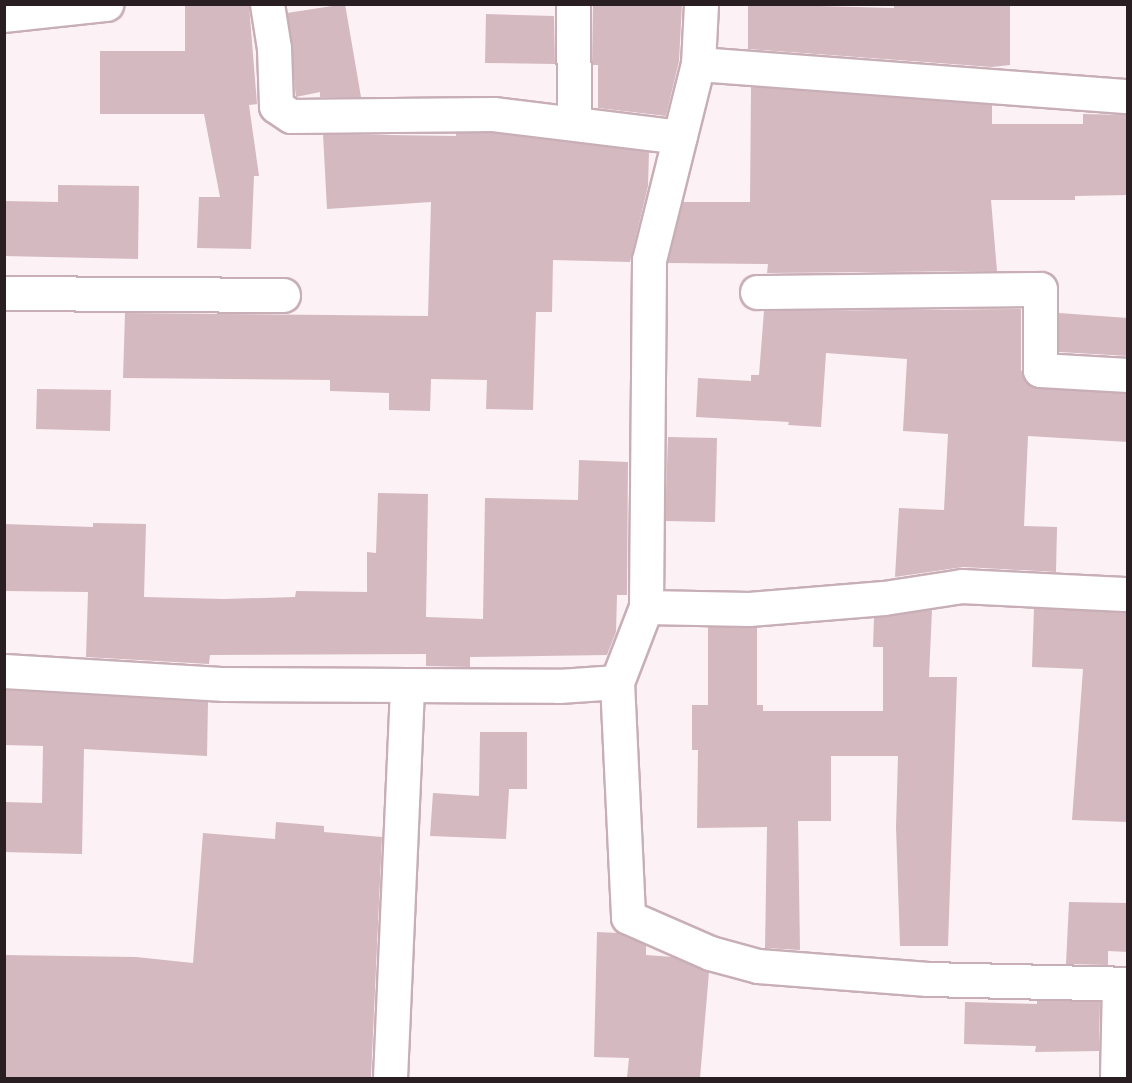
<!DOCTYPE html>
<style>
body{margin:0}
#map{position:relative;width:1132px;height:1083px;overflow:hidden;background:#fcf1f4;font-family:Commissioner,sans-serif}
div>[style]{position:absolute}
.building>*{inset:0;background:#d4b9c1}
.roads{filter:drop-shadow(2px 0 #c8aeb6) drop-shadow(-2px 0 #c8aeb6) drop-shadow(0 2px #c8aeb6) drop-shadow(0 -2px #c8aeb6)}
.minor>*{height:33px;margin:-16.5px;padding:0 16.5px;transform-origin:16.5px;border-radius:16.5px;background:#fff}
span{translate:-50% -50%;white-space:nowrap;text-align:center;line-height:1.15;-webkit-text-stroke:5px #fcf1f4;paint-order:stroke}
.frame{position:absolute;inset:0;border:6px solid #291f23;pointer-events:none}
</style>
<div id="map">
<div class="building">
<div style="clip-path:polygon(345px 4px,361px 97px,320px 97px,320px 92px,296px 97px,287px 13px)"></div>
<div style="clip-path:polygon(593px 4px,682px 4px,679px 61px,666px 116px,598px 108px,598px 65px,592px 65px)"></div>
<div style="clip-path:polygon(748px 4px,894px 8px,894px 4px,1010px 4px,1010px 65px,992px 67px,748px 49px)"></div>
<div style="clip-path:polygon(185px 5px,249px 5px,257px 104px,249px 105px,259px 176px,254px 176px,251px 249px,197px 248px,199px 197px,220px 197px,204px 114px,100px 114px,100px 51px,185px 51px)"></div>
<div style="clip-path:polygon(486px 14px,554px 16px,555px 64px,485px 63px)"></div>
<div style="clip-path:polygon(751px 87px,992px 105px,992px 124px,1083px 124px,1083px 114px,1128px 115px,1128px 195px,1075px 196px,1075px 200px,991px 200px,997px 271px,767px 273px,768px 264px,668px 263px,683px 202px,750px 202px)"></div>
<div style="clip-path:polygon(456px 133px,492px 133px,649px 152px,648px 186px,630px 262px,553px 260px,552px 312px,536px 312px,533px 410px,486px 409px,487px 380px,431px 379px,430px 411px,389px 410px,389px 393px,330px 391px,330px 380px,123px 378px,125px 313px,428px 316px,431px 202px,327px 209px,323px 134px,456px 136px)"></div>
<div style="clip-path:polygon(58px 185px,139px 186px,138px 259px,4px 256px,4px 201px,58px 202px)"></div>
<div style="clip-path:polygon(1021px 309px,1021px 370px,1030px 386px,1128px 394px,1128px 442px,1028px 436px,1024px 526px,1057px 527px,1056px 572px,963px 567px,895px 577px,899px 508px,944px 510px,948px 434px,903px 431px,907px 359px,826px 353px,821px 427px,788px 425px,789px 422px,696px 417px,698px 378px,751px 381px,751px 375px,759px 375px,764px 311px)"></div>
<div style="clip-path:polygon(1059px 313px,1128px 318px,1128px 356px,1059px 352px)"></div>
<div style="clip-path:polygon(37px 389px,111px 390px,110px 431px,36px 429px)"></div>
<div style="clip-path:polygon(668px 437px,717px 438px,715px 522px,665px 521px)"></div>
<div style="clip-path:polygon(579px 460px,628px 462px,627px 595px,617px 595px,616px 632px,607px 655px,470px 657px,470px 667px,426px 666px,426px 654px,210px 655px,209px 664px,86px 657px,88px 592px,4px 591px,4px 524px,93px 527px,93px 523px,146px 524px,144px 597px,224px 599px,295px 597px,296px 591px,367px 592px,367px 552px,376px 553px,378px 493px,428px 494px,426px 617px,483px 619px,485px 498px,578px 500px)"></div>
<div style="clip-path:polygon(1034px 608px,1128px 613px,1128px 822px,1072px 820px,1083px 669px,1032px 667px)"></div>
<div style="clip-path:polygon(932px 610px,929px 677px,957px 677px,948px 946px,900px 946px,896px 827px,898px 756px,831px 756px,831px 821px,798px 821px,800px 950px,765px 948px,767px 827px,697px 828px,698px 750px,692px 750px,692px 705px,708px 705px,708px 627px,757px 627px,757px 705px,763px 705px,763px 711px,883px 711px,883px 647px,873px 647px,874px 618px)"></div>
<div style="clip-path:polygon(4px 690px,208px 702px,207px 756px,84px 749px,82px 854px,4px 852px,4px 802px,42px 803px,43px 746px,4px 745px)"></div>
<div style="clip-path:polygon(480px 732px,527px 732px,527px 789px,509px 789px,506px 839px,430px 836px,433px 793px,479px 796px)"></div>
<div style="clip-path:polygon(276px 822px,324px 826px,324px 832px,382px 837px,371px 1078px,4px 1078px,4px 955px,136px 957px,193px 963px,203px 833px,275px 839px)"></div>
<div style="clip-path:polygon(1069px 902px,1128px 903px,1128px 952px,1108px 951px,1108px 965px,1066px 964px)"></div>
<div style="clip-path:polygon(597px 932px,619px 933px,646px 945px,646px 955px,673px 957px,709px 972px,700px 1078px,627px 1078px,629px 1058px,594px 1057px)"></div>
<div style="clip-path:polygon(1037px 1000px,1100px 1002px,1099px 1051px,1035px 1052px,1036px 1046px,964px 1044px,965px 1002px,1037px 1004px)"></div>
</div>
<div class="roads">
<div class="minor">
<div style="left:267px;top:4px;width:45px;rotate:81deg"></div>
<div style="left:274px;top:48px;width:58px;rotate:88deg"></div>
<div style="left:276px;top:106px;width:18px;rotate:34deg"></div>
<div style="left:291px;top:116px;width:202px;rotate:-0.6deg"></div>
<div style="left:493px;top:114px;width:188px;rotate:7deg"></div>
<div style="left:573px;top:4px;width:118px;rotate:89.5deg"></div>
<div style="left:4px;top:15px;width:103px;rotate:-6.2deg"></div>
<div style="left:698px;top:64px;width:431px;rotate:4.3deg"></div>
<div style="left:757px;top:292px;width:283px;rotate:-0.6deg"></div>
<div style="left:1040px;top:289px;width:81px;rotate:90deg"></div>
<div style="left:1040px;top:370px;width:88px;rotate:3.3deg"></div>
<div style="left:4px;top:293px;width:279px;rotate:0.4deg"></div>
<div style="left:646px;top:607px;width:347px;rotate:-89.5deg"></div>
<div style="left:649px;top:260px;width:202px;rotate:-76deg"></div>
<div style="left:698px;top:64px;width:60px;rotate:-87.1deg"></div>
<div style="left:4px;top:671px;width:221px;rotate:3.4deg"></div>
<div style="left:225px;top:684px;width:334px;rotate:0.3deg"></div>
<div style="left:559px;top:686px;width:58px;rotate:-3.9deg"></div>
<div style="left:617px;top:682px;width:80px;rotate:-68.9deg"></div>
<div style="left:646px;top:607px;width:103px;rotate:1.1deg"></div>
<div style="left:749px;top:609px;width:135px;rotate:-4.7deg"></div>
<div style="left:884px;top:598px;width:79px;rotate:-8.7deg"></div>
<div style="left:962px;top:586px;width:166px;rotate:2.8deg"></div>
<div style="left:617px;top:682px;width:235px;rotate:87.3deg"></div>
<div style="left:628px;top:917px;width:90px;rotate:23.7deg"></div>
<div style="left:710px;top:953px;width:50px;rotate:15.2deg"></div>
<div style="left:758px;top:966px;width:170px;rotate:4.4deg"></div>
<div style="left:928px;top:979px;width:200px;rotate:1.4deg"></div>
<div style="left:390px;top:1078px;width:393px;rotate:-87.5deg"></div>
<div style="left:1117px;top:1078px;width:94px;rotate:-88.8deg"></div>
</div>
</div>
<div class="frame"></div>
</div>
